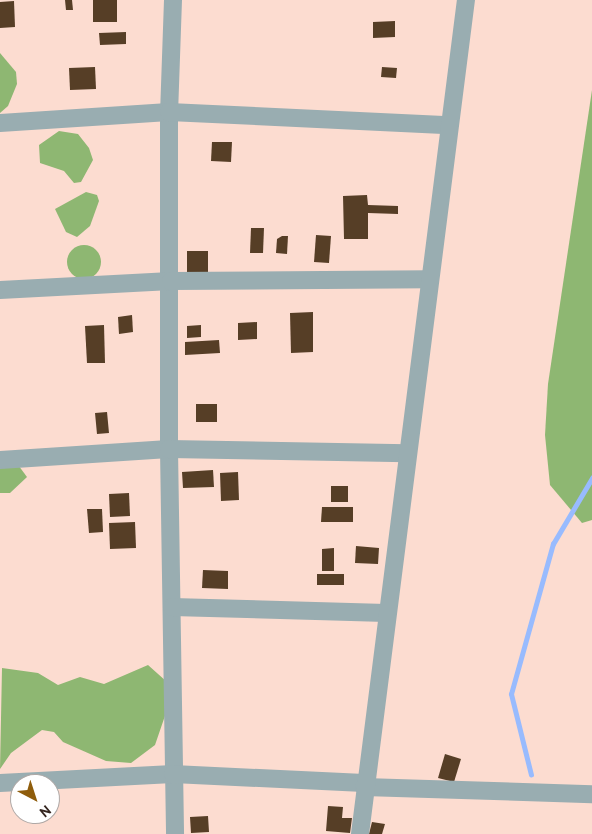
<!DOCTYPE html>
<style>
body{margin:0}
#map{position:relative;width:592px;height:834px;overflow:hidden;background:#fcdcd0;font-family:Overpass,sans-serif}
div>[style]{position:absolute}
.forest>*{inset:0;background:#8eb772}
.round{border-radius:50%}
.stream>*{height:4.5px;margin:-2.25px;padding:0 2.25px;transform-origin:2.25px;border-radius:2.25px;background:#98bbfe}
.building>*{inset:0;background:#563e26}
.minor>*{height:18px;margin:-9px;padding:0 9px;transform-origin:9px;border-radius:9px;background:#99adb1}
span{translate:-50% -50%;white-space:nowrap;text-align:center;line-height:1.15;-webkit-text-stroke:5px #fff;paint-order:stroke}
.north{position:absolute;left:10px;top:774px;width:50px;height:50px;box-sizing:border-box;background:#fff;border:1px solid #aea8a6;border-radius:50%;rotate:140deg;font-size:14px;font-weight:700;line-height:20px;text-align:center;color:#352620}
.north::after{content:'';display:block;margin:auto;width:18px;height:22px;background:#8f5d0c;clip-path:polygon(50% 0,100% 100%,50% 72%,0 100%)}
</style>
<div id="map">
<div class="forest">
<div style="clip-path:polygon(0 53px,16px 72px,17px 84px,8px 106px,0 113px)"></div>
<div style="clip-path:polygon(592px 90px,592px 520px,582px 523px,550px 485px,545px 435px,548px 384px)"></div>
<div style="clip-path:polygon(59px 131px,78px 134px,89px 148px,93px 160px,81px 182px,74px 183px,64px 171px,40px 163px,39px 145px)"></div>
<div style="clip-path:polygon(86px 192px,97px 195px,99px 201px,90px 226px,77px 237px,66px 232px,55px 209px)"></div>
<div class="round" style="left:67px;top:245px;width:34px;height:34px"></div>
<div style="clip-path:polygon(13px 458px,27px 477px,10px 493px,0 493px,0 460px)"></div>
<div style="clip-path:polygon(148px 665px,167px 682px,168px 707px,155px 745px,131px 763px,106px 761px,63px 742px,54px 732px,42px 730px,11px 753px,0 769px,2px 668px,38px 673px,58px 685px,80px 677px,104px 684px)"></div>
</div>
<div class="stream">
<div style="left:531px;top:775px;width:83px;rotate:-103.9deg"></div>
<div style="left:511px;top:694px;width:156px;rotate:-74.4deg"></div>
<div style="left:553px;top:544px;width:77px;rotate:-59.4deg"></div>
</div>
<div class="building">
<div style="clip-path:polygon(65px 0,72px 0,73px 10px,66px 10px)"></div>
<div style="clip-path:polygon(93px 0,117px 0,117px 22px,93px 22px)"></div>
<div style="clip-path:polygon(14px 1px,15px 27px,0 28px,0 2px)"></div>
<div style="clip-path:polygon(395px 21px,395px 37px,373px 38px,373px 22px)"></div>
<div style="clip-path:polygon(126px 32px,126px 44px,100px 45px,99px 33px)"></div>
<div style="clip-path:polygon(95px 67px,96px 89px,70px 90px,69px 68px)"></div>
<div style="clip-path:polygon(382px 67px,397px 68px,396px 78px,381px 77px)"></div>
<div style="clip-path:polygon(212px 142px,232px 142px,231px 162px,211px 161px)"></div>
<div style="clip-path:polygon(367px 195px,368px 205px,398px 206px,398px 214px,368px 213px,368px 239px,344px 239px,343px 196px)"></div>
<div style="clip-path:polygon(251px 228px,264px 228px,263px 253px,250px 253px)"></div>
<div style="clip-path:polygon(316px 235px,331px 236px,329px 263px,314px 262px)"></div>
<div style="clip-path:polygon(282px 236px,288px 236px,287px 254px,276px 253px,277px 239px)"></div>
<div style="clip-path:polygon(187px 251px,208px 251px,208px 273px,187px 273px)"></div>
<div style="clip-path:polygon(313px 312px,313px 352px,291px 353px,290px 313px)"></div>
<div style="clip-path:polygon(132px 315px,133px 332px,119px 334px,118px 317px)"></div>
<div style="clip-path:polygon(257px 322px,257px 339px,238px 340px,238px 323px)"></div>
<div style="clip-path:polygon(104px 325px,105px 363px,87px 363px,85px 326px)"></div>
<div style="clip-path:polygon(201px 325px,201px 337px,187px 338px,187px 326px)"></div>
<div style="clip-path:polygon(219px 340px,220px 353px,185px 355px,185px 342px)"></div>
<div style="clip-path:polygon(196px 404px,217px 404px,217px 422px,196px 422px)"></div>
<div style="clip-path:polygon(107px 412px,109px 433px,97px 434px,95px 413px)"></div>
<div style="clip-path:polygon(213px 470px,214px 487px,183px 488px,182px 472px)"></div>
<div style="clip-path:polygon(238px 472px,239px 500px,221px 501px,220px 473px)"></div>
<div style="clip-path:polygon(331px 486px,348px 486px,348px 502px,331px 502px)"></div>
<div style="clip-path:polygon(129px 493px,130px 516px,110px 517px,109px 494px)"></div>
<div style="clip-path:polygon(322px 507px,353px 507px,353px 522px,321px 522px)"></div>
<div style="clip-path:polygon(87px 509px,102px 509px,103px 532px,89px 533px)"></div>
<div style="clip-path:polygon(135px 522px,136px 548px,110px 549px,109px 523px)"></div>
<div style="clip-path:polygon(356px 546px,379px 548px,378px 564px,355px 563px)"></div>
<div style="clip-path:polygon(334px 548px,334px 571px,322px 571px,322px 549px)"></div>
<div style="clip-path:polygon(203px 570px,228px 571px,228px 589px,202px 588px)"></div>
<div style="clip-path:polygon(317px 574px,344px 574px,344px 585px,317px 585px)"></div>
<div style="clip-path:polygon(445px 754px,461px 759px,454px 782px,438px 778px)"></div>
<div style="clip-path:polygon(328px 806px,343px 807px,342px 818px,352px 818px,350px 833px,326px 831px)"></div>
<div style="clip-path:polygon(208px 816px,209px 832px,191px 833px,190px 817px)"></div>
<div style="clip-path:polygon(372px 822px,385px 824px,382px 834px,369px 834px)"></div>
</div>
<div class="minor">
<div style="left:173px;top:0;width:112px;rotate:92deg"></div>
<div style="left:169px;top:112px;width:337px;rotate:90deg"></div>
<div style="left:169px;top:449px;width:385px;rotate:89.1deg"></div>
<div style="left:0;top:123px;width:169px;rotate:-3.7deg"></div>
<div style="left:169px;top:112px;width:280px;rotate:2.7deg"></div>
<div style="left:0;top:290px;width:171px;rotate:-3deg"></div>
<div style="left:171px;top:281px;width:258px;rotate:-0.4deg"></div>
<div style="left:0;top:460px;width:169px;rotate:-3.7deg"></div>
<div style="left:169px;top:449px;width:238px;rotate:1deg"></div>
<div style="left:172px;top:607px;width:214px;rotate:1.6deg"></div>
<div style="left:0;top:783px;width:173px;rotate:-3deg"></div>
<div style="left:173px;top:774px;width:191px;rotate:2.7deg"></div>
<div style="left:364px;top:787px;width:228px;rotate:1.8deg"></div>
<div style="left:360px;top:834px;width:841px;rotate:-82.76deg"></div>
</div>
<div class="north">N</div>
</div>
